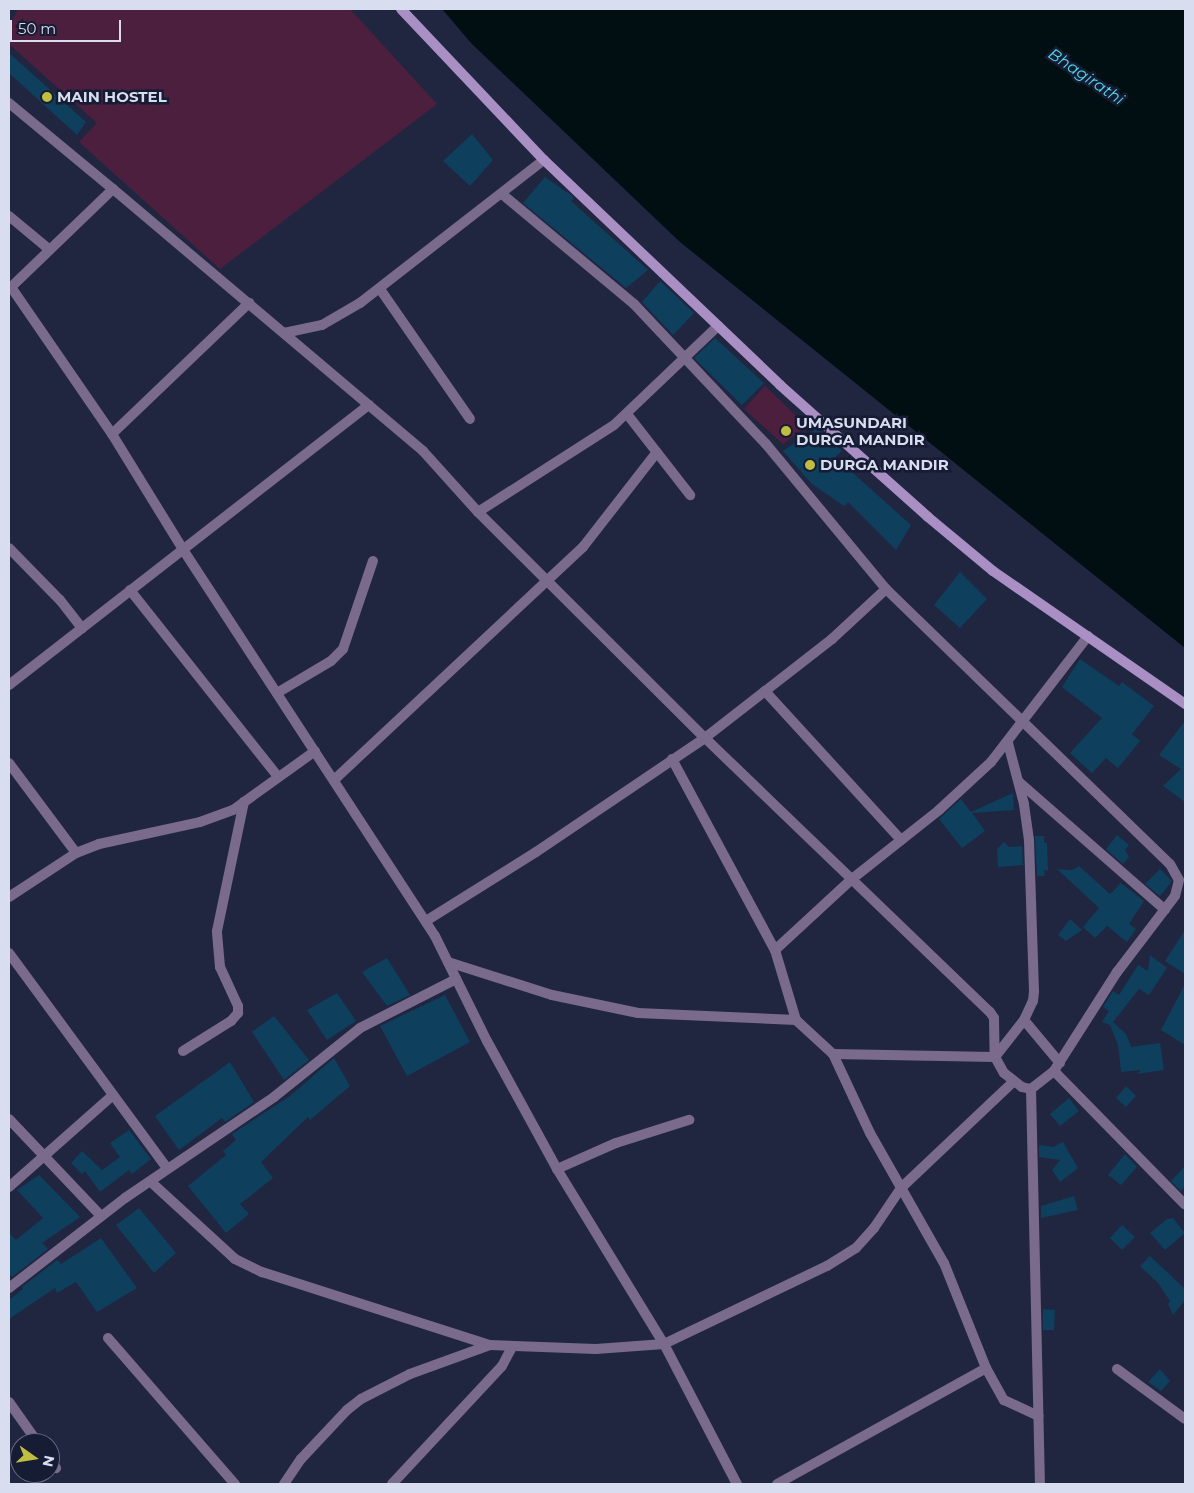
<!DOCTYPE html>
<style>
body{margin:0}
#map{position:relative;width:1194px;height:1493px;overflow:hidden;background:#202640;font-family:Montserrat,sans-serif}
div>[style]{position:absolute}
.green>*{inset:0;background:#4c1f3f}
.water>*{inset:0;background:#010f12}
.building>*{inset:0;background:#0e3f5d}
.street>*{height:10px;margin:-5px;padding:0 5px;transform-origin:5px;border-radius:5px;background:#7a6a8b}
.secondary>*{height:10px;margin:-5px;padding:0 5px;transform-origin:5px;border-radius:5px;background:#a98fc4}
.dots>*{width:14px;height:14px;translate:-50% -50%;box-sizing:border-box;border:2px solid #171c35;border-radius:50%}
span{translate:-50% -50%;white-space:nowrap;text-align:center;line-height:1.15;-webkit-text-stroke:5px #171c35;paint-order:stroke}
.poi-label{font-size:15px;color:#d8ddef;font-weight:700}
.left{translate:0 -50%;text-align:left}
.water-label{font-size:16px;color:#4cdaed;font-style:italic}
.frame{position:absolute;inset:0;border:10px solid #d8ddef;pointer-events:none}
.north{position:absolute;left:10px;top:1433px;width:50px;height:50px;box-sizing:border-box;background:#171c35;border:1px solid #64697f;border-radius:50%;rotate:103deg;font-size:14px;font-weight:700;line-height:20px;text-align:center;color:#d8ddef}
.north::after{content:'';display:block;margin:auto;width:18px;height:22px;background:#bfbe41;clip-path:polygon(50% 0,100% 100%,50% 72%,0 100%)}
.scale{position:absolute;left:10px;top:20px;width:111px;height:22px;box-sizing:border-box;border:2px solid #d8ddef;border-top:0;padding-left:6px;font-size:15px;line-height:18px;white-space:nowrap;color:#d8ddef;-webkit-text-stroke:4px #171c35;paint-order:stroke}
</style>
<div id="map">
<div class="green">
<div style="clip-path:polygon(18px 9px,350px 9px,437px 104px,220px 269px,79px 142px,97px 123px,9px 44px,9px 27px)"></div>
<div style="clip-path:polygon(765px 386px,807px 426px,783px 444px,744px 409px)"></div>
</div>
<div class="water">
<div style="clip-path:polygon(442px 9px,1185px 9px,1185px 648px,680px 242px,472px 44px)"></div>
</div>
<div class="building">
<div style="clip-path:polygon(9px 53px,86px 122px,77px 135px,9px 73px)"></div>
<div style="clip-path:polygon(472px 134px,493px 160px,470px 186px,443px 161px)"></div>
<div style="clip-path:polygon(545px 177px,571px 195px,574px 198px,571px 201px,648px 270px,626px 288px,523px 203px)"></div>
<div style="clip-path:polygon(660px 281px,694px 313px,673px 335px,642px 302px)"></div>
<div style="clip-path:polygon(715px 338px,764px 383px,742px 405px,694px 358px)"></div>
<div style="clip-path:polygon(817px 428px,842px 451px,835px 457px,911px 525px,896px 550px,848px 502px,844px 506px,812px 484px,783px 451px)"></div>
<div style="clip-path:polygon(960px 572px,987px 599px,960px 628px,934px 605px)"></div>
<div style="clip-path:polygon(1080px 659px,1119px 686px,1122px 682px,1154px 706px,1132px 734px,1140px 741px,1118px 768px,1106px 758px,1092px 773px,1070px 753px,1102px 718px,1062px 687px)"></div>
<div style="clip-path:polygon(1185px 721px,1185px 802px,1163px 786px,1181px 769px,1159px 755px)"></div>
<div style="clip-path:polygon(1013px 793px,1014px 810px,972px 813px,985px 831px,962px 848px,939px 819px,961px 799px,971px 812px)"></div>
<div style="clip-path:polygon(1117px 835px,1129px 845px,1125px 850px,1129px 857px,1123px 864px,1106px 849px)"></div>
<div style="clip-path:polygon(1035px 836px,1044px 836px,1044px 843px,1047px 843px,1048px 871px,1044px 870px,1045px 876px,1037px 876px)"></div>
<div style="clip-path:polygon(1004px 842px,1009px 847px,1022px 846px,1023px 865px,998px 867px,997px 849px)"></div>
<div style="clip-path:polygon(1079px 866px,1110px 894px,1121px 883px,1144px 901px,1129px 924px,1136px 929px,1127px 942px,1107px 926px,1095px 938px,1083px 927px,1099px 908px,1057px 869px,1072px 870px)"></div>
<div style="clip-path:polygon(1160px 869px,1172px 881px,1160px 896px,1145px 884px)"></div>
<div style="clip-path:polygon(1070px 919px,1082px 930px,1066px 941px,1058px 935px)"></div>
<div style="clip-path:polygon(1185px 930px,1185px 974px,1165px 961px)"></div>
<div style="clip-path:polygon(1150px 955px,1167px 968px,1149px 995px,1139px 989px,1113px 1022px,1126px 1034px,1131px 1047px,1160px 1043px,1164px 1070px,1137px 1074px,1141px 1070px,1121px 1072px,1118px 1045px,1110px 1025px,1102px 1022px,1109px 1011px,1103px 1007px,1113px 991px,1119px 995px,1138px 965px,1148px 971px)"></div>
<div style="clip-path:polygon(387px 958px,410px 995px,387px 1006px,362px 972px)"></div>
<div style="clip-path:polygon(1185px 984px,1185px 1045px,1161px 1030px)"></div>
<div style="clip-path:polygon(337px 993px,356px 1021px,327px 1040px,307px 1010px)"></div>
<div style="clip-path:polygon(445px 995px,470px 1042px,407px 1076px,380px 1026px)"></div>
<div style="clip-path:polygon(274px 1016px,309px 1060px,284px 1080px,252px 1032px)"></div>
<div style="clip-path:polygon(334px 1058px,350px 1086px,310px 1120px,308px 1117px,261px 1162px,273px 1178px,240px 1204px,249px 1214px,226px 1233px,188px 1186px,226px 1155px,223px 1151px,236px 1140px,232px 1134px,290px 1096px)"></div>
<div style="clip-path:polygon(230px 1062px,254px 1102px,225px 1122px,222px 1118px,179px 1150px,155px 1116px)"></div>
<div style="clip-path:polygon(1126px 1086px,1136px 1096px,1126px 1107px,1116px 1098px)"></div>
<div style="clip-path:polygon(1069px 1098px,1079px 1111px,1060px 1126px,1050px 1114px)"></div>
<div style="clip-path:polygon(129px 1130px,151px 1159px,132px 1174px,129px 1170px,100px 1192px,85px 1171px,82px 1174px,71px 1163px,82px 1151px,102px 1170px,120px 1157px,110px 1143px)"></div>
<div style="clip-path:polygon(1063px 1142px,1078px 1168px,1060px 1182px,1052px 1170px,1060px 1160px,1039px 1157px,1039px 1145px,1053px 1147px)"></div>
<div style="clip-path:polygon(1125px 1154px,1137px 1167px,1121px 1185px,1108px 1175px)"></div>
<div style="clip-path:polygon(1185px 1166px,1185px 1186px,1181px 1191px,1171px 1181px)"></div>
<div style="clip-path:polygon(39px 1175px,80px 1217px,42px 1243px,48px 1249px,12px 1277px,9px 1273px,9px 1233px,16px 1240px,43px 1218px,17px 1190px)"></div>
<div style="clip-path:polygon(1074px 1196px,1078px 1210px,1041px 1218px,1041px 1206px)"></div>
<div style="clip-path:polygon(139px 1208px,176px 1253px,154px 1273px,116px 1225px)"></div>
<div style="clip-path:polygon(1173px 1218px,1185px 1233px,1165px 1250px,1150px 1233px,1167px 1219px)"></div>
<div style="clip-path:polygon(1122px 1225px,1135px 1237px,1122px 1250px,1110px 1238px)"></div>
<div style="clip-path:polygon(101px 1238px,137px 1288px,97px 1312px,76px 1282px,57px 1293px,55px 1288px,9px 1319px,9px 1300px,23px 1289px,22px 1287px,57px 1260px,61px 1264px)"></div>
<div style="clip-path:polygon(1150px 1256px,1185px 1289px,1185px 1300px,1173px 1315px,1168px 1304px,1170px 1301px,1158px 1283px,1140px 1266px)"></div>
<div style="clip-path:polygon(1043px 1309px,1055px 1310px,1054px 1330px,1043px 1330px)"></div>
<div style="clip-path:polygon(1160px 1369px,1170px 1381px,1161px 1391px,1148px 1382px)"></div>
</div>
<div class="street">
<div style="left:9px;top:103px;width:135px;rotate:39.6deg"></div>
<div style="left:113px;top:189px;width:144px;rotate:136.1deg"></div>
<div style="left:113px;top:189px;width:406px;rotate:40.2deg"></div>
<div style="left:423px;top:451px;width:82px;rotate:48deg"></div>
<div style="left:478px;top:512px;width:320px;rotate:44.9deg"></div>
<div style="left:705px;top:738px;width:204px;rotate:146deg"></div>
<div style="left:536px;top:852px;width:130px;rotate:147.9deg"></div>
<div style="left:502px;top:194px;width:172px;rotate:39.8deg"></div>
<div style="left:634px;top:304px;width:192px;rotate:46.7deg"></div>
<div style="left:766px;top:444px;width:188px;rotate:50.4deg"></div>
<div style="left:886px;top:589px;width:395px;rotate:44.1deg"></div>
<div style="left:1170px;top:864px;width:18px;rotate:61deg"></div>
<div style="left:1179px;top:880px;width:16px;rotate:104deg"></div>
<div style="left:1175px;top:896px;width:96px;rotate:127.3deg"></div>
<div style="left:1117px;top:972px;width:117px;rotate:122.5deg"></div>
<div style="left:9px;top:216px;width:53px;rotate:39.7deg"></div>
<div style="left:11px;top:287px;width:178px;rotate:55.5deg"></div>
<div style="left:112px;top:434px;width:134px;rotate:58.4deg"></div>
<div style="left:182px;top:548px;width:463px;rotate:56.9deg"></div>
<div style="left:435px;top:936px;width:117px;rotate:63.7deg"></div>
<div style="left:487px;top:1041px;width:146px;rotate:61.3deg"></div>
<div style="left:557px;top:1169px;width:205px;rotate:58.6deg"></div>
<div style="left:664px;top:1344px;width:158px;rotate:62.5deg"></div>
<div style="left:380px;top:289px;width:158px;rotate:55.3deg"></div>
<div style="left:284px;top:333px;width:39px;rotate:-12deg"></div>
<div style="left:322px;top:325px;width:44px;rotate:-30.1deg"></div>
<div style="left:360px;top:303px;width:233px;rotate:-37.9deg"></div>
<div style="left:627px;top:414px;width:103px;rotate:52.1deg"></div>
<div style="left:112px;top:434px;width:190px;rotate:-43.7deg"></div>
<div style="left:478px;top:512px;width:161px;rotate:-32.6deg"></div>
<div style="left:614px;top:425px;width:144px;rotate:-43.6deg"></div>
<div style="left:9px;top:548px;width:73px;rotate:45.6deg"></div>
<div style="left:60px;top:600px;width:36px;rotate:52deg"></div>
<div style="left:886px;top:589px;width:74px;rotate:137.2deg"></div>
<div style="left:832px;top:639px;width:161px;rotate:142.1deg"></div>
<div style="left:705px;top:738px;width:395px;rotate:43.9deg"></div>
<div style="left:990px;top:1012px;width:7px;rotate:56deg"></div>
<div style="left:994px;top:1018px;width:39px;rotate:89deg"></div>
<div style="left:995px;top:1057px;width:18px;rotate:61deg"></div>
<div style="left:1004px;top:1073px;width:23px;rotate:38deg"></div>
<div style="left:1022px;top:1087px;width:9px;rotate:13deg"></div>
<div style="left:1031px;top:1089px;width:29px;rotate:-38deg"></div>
<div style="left:1054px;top:1071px;width:187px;rotate:45.6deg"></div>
<div style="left:130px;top:590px;width:238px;rotate:51.6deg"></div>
<div style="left:9px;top:685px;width:456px;rotate:-37.9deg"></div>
<div style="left:765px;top:691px;width:202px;rotate:47.6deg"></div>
<div style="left:277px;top:693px;width:63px;rotate:-30.7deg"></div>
<div style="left:331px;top:661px;width:17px;rotate:-45deg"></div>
<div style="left:343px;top:649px;width:93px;rotate:-71.2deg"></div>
<div style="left:672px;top:759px;width:217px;rotate:61.7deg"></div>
<div style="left:9px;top:763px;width:112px;rotate:53.3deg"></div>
<div style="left:334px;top:780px;width:341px;rotate:-43.1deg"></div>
<div style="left:583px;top:547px;width:120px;rotate:-52.1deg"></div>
<div style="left:1019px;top:782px;width:194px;rotate:41.2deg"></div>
<div style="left:9px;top:897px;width:80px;rotate:-33.3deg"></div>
<div style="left:76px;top:853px;width:25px;rotate:-21deg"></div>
<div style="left:99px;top:844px;width:103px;rotate:-12.3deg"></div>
<div style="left:200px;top:822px;width:35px;rotate:-20deg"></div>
<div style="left:233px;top:810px;width:101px;rotate:-35.7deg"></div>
<div style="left:9px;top:953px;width:267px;rotate:53.7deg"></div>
<div style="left:448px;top:962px;width:109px;rotate:17.6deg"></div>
<div style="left:552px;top:995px;width:88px;rotate:11.8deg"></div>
<div style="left:638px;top:1013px;width:158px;rotate:2.5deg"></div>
<div style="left:796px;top:1020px;width:50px;rotate:42.6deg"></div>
<div style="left:833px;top:1054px;width:162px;rotate:1.1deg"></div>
<div style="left:995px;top:1057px;width:47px;rotate:-51.9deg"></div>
<div style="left:1024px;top:1020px;width:21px;rotate:-65deg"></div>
<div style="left:1033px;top:1001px;width:10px;rotate:-84deg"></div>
<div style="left:1034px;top:991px;width:151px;rotate:-91.9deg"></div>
<div style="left:1029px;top:840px;width:36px;rotate:-98deg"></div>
<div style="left:1024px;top:804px;width:63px;rotate:-104.7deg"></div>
<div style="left:796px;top:1020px;width:73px;rotate:-106.7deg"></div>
<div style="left:775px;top:950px;width:105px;rotate:-42.7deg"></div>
<div style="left:852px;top:879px;width:111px;rotate:-38.4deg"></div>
<div style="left:939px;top:810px;width:71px;rotate:-42.7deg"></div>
<div style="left:991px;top:762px;width:159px;rotate:-52.4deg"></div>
<div style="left:1024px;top:1020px;width:56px;rotate:50.1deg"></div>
<div style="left:183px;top:1051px;width:57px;rotate:-32deg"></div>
<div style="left:231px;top:1021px;width:11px;rotate:-49deg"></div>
<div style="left:238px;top:1013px;width:7px;rotate:-90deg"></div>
<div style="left:238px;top:1006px;width:43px;rotate:-114.8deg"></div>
<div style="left:220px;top:967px;width:36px;rotate:-95deg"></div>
<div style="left:217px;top:931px;width:132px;rotate:-78.2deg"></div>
<div style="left:833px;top:1054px;width:87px;rotate:64.9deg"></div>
<div style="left:870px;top:1133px;width:150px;rotate:60.4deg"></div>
<div style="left:944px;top:1263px;width:113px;rotate:68.2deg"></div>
<div style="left:1031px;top:1089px;width:395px;rotate:88.7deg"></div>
<div style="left:9px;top:1119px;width:134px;rotate:46.5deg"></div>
<div style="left:557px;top:1169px;width:64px;rotate:-23.8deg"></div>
<div style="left:616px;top:1143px;width:77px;rotate:-17.5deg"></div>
<div style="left:151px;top:1182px;width:114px;rotate:42.5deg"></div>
<div style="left:235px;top:1259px;width:30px;rotate:26deg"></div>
<div style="left:262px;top:1272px;width:239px;rotate:17.8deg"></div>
<div style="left:9px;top:1187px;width:137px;rotate:-41.5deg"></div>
<div style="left:9px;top:1288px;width:147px;rotate:-37.8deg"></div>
<div style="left:125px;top:1198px;width:180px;rotate:-34.1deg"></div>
<div style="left:274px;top:1097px;width:110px;rotate:-38.7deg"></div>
<div style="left:360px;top:1028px;width:108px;rotate:-27deg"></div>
<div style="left:108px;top:1338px;width:194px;rotate:49deg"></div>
<div style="left:1117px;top:1369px;width:84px;rotate:36.3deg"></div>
<div style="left:9px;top:1402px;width:50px;rotate:54.7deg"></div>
<div style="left:50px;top:1459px;width:11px;rotate:56deg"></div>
<div style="left:284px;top:1484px;width:30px;rotate:-56deg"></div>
<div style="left:301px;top:1459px;width:67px;rotate:-46.8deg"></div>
<div style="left:347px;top:1410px;width:18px;rotate:-38deg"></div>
<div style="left:361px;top:1399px;width:55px;rotate:-27deg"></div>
<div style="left:410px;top:1374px;width:85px;rotate:-19.9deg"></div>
<div style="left:490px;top:1345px;width:106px;rotate:2.2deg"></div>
<div style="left:596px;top:1349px;width:68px;rotate:-4.2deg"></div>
<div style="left:664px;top:1344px;width:181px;rotate:-25.6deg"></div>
<div style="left:827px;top:1266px;width:34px;rotate:-32deg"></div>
<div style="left:856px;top:1248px;width:27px;rotate:-48deg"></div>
<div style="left:874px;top:1228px;width:48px;rotate:-56deg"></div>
<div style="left:901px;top:1188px;width:154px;rotate:-43.4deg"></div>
<div style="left:392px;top:1484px;width:161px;rotate:-47deg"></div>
<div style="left:502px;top:1366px;width:21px;rotate:-62deg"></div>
<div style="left:777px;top:1484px;width:239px;rotate:-29deg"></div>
<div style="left:986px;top:1368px;width:37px;rotate:61deg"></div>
<div style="left:1004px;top:1400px;width:38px;rotate:25deg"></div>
</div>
<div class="secondary">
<div style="left:401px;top:9px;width:208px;rotate:46.6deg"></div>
<div style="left:544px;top:160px;width:326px;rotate:43.6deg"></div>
<div style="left:780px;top:385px;width:198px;rotate:41.7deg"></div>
<div style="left:928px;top:517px;width:85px;rotate:39.7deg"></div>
<div style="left:993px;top:571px;width:234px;rotate:34.7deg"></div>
</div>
<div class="dots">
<div style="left:47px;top:97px;background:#bfbe41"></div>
<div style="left:786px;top:431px;background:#bfbe41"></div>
<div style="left:810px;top:465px;background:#bfbe41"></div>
</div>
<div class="poi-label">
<span class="left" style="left:57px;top:97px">MAIN HOSTEL</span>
<span class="left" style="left:796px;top:431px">UMASUNDARI<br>DURGA MANDIR</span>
<span class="left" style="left:820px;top:465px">DURGA MANDIR</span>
</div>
<div class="water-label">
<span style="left:1086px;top:77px;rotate:34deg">Bhagirathi</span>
</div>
<div class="frame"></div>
<div class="north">N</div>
<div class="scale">50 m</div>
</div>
